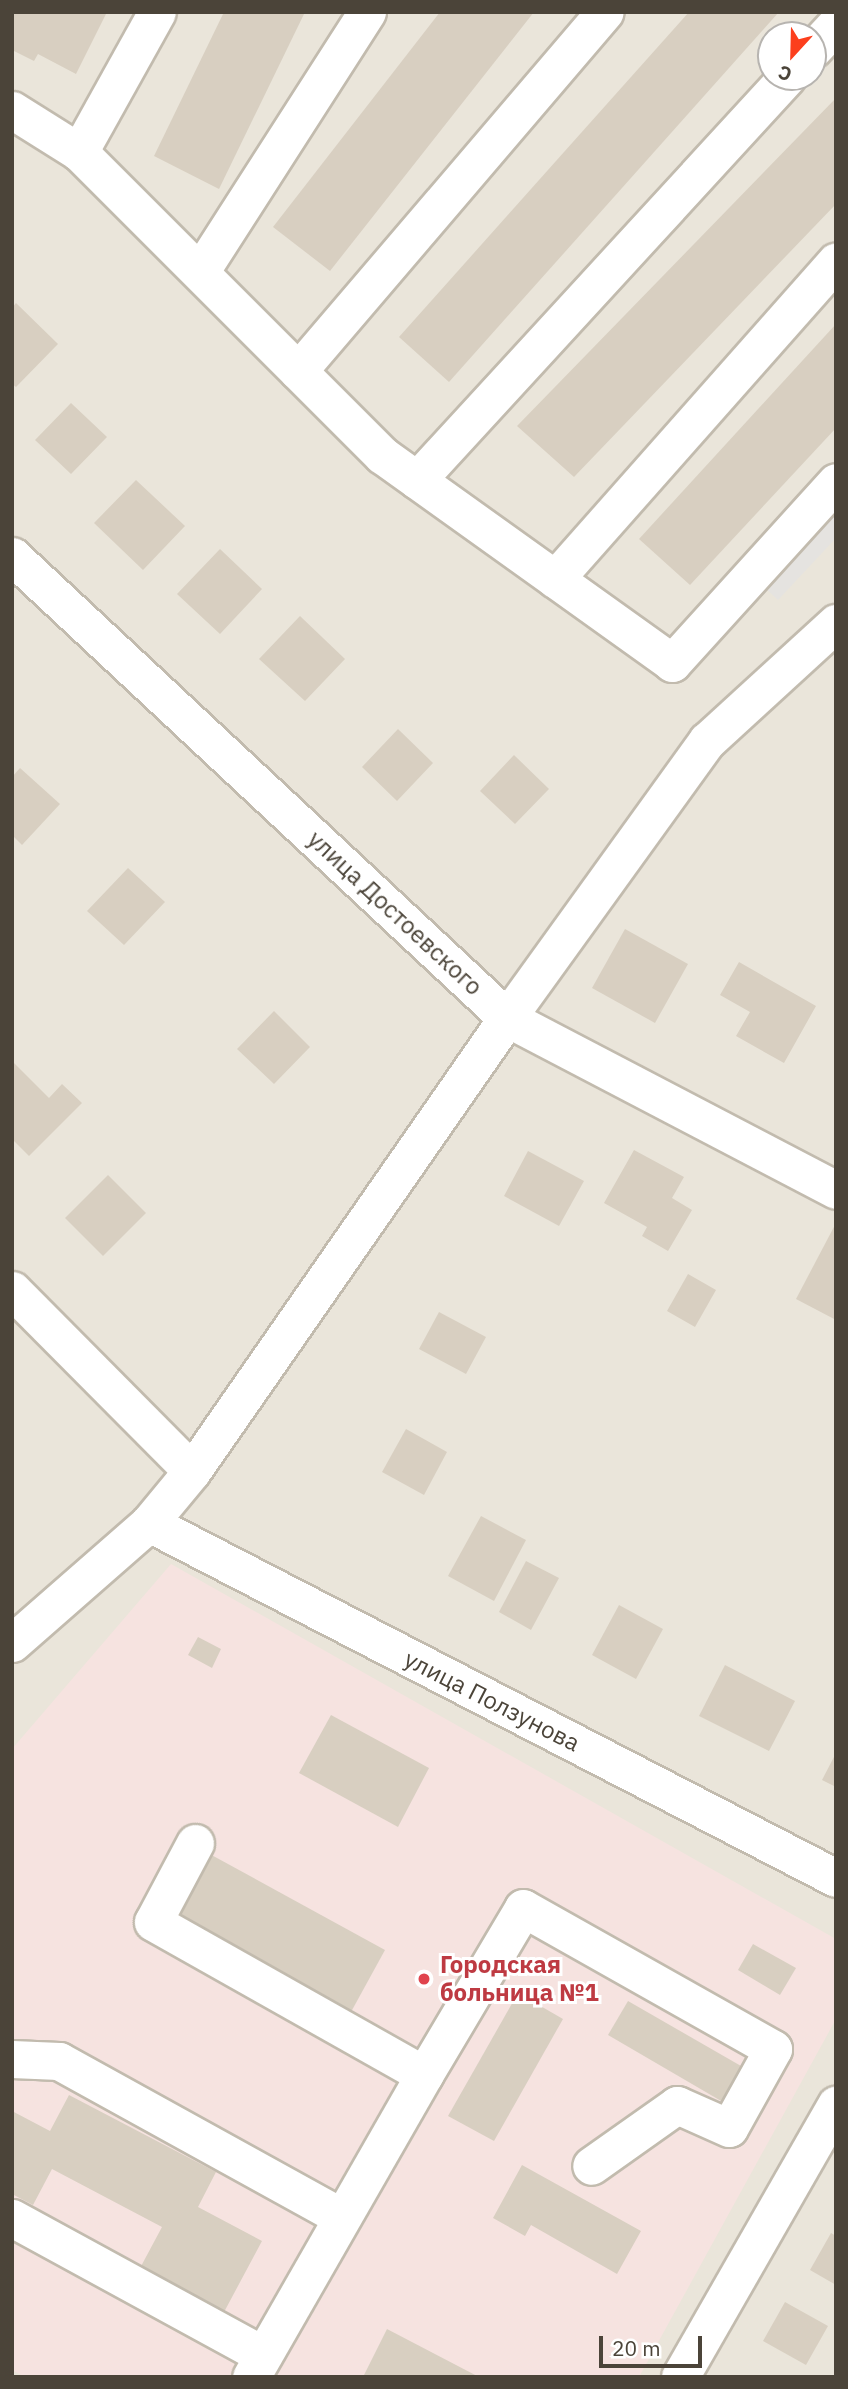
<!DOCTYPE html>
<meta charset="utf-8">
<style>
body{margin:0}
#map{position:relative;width:848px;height:2389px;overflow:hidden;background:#f6f3ec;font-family:"IBM Plex Sans",sans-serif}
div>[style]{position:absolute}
.residential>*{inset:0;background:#eae5da}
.medical>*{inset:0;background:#f6e3e0}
.parking>*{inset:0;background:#e5e3e0}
.building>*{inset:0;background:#d8cfc1}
.roads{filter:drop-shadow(2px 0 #c2bbae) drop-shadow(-2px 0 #c2bbae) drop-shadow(0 2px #c2bbae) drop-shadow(0 -2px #c2bbae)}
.minor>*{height:37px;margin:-18.5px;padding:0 18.5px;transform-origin:18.5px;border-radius:18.5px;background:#fff}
.dots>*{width:19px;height:19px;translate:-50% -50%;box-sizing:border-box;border:4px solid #fff;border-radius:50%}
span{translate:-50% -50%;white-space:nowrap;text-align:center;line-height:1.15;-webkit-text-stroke:6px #fff;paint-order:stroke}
.street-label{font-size:24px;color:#4b4439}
.health-label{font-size:24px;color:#be3a42;font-weight:700}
.left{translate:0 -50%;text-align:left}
.frame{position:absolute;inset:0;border:14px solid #4b4439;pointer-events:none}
.north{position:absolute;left:757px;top:21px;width:70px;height:70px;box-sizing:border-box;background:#fff;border:2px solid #b7b4b0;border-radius:50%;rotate:202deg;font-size:19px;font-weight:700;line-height:28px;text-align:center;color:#4b4439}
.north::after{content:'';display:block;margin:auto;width:24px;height:32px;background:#fc3f1d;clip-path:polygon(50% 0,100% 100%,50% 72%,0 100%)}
.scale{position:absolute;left:599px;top:2336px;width:103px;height:32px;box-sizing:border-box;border:4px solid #4b4439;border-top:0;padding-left:9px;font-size:21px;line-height:24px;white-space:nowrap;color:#4b4439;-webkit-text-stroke:5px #fff;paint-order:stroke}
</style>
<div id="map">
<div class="residential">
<div style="clip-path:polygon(evenodd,12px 12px,836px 12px,836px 2377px,12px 2377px,12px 12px,771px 35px,813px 35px,813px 77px,771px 77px,771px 35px)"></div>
</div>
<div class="medical">
<div style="clip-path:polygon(171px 1564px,836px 1939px,836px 2019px,639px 2377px,25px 2377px,12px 2370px,12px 1749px)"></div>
</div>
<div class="parking">
<div style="clip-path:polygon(836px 503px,836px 538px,778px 600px,761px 584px)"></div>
</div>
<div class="building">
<div style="clip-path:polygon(12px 12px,107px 12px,76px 74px,38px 54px,34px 61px,12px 50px)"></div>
<div style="clip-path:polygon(224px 12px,305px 12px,219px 189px,154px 156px)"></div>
<div style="clip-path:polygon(440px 12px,534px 12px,330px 271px,273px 227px)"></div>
<div style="clip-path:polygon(689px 12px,779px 12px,449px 382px,399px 337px)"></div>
<div style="clip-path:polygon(836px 98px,836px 204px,574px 477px,517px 426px)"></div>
<div style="clip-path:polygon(16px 303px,58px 344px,16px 387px,12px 384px,12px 308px)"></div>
<div style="clip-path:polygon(836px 324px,836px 428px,690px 585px,639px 539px)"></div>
<div style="clip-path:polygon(71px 403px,107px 437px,71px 474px,35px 440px)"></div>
<div style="clip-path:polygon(136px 480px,185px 526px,143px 570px,94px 523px)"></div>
<div style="clip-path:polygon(220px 549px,262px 589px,220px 634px,177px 594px)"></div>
<div style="clip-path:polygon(300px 616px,345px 659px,305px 701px,259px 659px)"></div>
<div style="clip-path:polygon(398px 729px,433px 763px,397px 801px,362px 767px)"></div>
<div style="clip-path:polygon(514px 755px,549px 789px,515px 824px,480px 791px)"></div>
<div style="clip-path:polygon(20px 768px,60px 804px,22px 845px,12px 835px,12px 777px)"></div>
<div style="clip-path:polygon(128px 868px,165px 902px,124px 945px,87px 911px)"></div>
<div style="clip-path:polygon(625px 929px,688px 964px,655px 1023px,592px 988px)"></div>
<div style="clip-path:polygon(739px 962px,816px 1006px,784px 1063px,736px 1036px,750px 1012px,720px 995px)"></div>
<div style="clip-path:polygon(274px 1011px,310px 1047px,274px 1084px,237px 1049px)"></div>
<div style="clip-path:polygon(12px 1061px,49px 1098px,62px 1084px,82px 1103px,29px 1156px,12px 1139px)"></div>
<div style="clip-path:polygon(634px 1150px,684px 1177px,672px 1198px,692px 1210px,668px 1251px,642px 1236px,647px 1227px,604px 1203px)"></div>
<div style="clip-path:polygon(528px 1151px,584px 1181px,559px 1226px,504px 1196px)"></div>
<div style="clip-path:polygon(108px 1175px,146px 1213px,103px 1256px,65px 1218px)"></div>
<div style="clip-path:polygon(836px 1223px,836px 1320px,796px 1299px)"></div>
<div style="clip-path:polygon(688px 1274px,716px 1290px,695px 1327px,667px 1311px)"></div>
<div style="clip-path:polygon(439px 1312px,486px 1337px,466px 1374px,419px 1349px)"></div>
<div style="clip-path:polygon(406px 1429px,447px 1452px,424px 1495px,382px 1472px)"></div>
<div style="clip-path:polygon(481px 1516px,526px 1540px,494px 1601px,448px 1576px)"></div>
<div style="clip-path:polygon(526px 1561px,559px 1578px,531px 1630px,499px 1612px)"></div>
<div style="clip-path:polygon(619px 1605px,663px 1629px,636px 1679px,592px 1655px)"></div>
<div style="clip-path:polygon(198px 1637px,221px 1649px,212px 1668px,188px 1655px)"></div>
<div style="clip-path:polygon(725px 1665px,795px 1701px,769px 1751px,699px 1716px)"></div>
<div style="clip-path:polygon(331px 1715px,429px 1768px,398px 1827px,299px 1773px)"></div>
<div style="clip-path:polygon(836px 1753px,836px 1787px,822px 1780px)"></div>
<div style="clip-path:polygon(206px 1852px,385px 1950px,351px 2012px,172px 1914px)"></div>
<div style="clip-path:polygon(753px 1944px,796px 1968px,780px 1995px,738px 1970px)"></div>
<div style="clip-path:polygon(518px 1993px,563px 2019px,494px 2141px,448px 2116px)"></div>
<div style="clip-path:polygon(628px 2001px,748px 2070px,728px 2105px,608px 2035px)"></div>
<div style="clip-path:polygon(69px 2095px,216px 2172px,198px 2207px,262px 2241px,223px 2314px,139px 2270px,162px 2227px,52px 2169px,33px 2205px,12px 2194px,12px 2111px,50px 2131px)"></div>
<div style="clip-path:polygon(522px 2165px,641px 2231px,617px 2274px,531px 2225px,525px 2236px,493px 2218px)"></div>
<div style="clip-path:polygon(831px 2233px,836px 2236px,836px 2285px,810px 2270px)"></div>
<div style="clip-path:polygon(785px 2302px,828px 2326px,806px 2365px,763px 2341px)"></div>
<div style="clip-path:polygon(387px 2329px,479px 2377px,363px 2377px)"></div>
</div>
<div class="roads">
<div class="minor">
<div style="left:813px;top:49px;width:34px;rotate:-47deg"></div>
<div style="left:12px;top:110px;width:79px;rotate:32.1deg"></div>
<div style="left:79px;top:152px;width:429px;rotate:45deg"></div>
<div style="left:382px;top:455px;width:357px;rotate:35.6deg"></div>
<div style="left:672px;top:663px;width:244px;rotate:-47.8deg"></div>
<div style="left:79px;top:152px;width:160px;rotate:-60.9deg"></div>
<div style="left:200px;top:272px;width:309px;rotate:-57.3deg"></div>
<div style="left:298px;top:371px;width:472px;rotate:-49.5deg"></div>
<div style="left:417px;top:480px;width:547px;rotate:-47.44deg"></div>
<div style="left:12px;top:556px;width:677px;rotate:43.03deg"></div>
<div style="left:507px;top:1018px;width:371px;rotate:27.6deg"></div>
<div style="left:555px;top:579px;width:424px;rotate:-48.5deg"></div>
<div style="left:12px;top:1290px;width:255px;rotate:45.2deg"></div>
<div style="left:149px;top:1523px;width:773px;rotate:27.33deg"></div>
<div style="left:12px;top:1643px;width:182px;rotate:-41.2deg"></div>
<div style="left:149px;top:1523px;width:67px;rotate:-50.4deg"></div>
<div style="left:192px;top:1471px;width:552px;rotate:-55.19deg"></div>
<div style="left:507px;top:1018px;width:342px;rotate:-54.2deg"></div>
<div style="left:707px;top:741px;width:175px;rotate:-42.5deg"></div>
<div style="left:195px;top:1843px;width:89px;rotate:118deg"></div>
<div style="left:153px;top:1922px;width:311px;rotate:29.4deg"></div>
<div style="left:424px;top:2075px;width:348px;rotate:119.8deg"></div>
<div style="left:12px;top:2059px;width:47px;rotate:2.4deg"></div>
<div style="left:59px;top:2061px;width:323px;rotate:28.9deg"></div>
<div style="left:424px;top:2075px;width:194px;rotate:-59.3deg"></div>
<div style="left:523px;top:1908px;width:287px;rotate:29.4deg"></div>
<div style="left:773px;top:2049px;width:90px;rotate:119.1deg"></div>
<div style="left:729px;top:2128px;width:57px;rotate:-156.1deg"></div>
<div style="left:677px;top:2105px;width:105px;rotate:144.7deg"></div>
<div style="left:12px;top:2218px;width:286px;rotate:28.6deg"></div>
<div style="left:680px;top:2377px;width:314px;rotate:-60.2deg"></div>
</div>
</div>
<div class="dots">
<div style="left:424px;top:1979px;background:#e0444e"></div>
</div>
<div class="street-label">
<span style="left:395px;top:913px;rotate:43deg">улица Достоевского</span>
<span style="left:492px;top:1701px;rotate:27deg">улица Ползунова</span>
</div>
<div class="health-label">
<span class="left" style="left:440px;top:1979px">Городская<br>больница №1</span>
</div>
<div class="frame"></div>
<div class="north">С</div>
<div class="scale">20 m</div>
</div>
